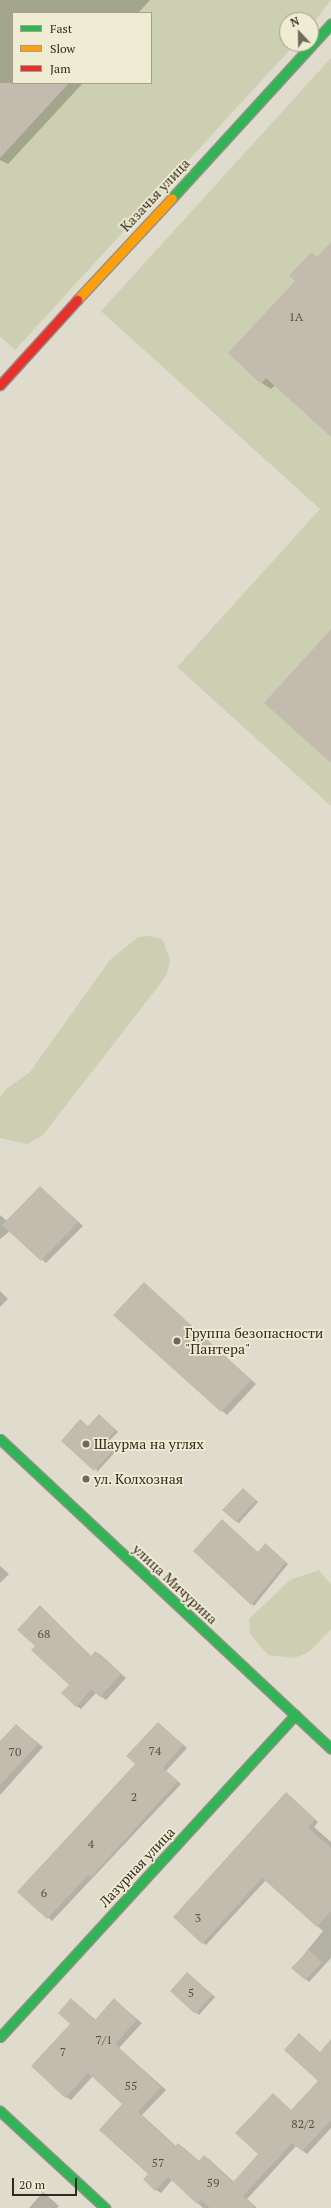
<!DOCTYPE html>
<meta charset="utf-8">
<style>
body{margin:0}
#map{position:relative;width:331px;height:2208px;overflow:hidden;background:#e0dccd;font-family:"PT Serif",serif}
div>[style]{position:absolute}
.green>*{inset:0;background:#cccfb1}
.shadow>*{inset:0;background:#0003}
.building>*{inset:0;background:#c3bcae}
.roads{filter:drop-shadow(1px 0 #959086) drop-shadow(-1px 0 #959086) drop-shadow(0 1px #959086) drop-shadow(0 -1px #959086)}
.fast>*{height:9px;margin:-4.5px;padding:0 4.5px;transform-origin:4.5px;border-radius:4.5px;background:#30b455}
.slow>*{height:9px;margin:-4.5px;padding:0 4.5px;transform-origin:4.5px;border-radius:4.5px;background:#ff9f0a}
.jam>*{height:9px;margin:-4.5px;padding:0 4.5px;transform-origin:4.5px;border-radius:4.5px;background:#e5322d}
.dots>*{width:11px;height:11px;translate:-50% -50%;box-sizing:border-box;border:2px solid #f0ebd3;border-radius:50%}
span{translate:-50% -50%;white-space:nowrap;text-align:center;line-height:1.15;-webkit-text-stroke:3.5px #f0ebd3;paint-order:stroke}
.number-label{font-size:12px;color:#564e43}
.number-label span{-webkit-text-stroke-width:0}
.street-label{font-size:14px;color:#322a1f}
.poi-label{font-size:14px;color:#322a1f}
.left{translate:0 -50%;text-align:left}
.legend{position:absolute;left:12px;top:12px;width:140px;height:72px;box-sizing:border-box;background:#f0ebd3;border:1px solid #a49e8b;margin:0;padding:5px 7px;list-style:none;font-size:12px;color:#322a1f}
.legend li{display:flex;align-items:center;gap:8px;height:20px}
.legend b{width:20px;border:1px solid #a49e8b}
.north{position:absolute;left:279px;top:12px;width:40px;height:40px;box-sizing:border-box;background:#f0ebd3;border:1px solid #a49e8b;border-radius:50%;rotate:338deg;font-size:11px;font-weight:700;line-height:16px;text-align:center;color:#322a1f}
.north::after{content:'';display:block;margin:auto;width:14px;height:18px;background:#6f685c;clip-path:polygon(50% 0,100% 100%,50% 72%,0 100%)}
.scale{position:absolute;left:12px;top:2178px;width:65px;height:18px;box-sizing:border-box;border:2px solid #322a1f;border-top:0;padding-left:5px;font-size:12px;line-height:14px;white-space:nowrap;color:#322a1f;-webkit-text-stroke:3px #f0ebd3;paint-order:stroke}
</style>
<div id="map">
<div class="green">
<div style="clip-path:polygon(evenodd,0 0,331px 0,311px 26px,311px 20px,287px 20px,287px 44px,295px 44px,15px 350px,0 336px,0 0,13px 13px,151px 13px,151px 83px,13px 83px,13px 13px)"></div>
<div style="clip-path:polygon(331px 58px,331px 806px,177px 667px,320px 509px,101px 311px)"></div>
<div style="clip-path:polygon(151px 936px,163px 940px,170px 960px,167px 974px,157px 988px,43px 1135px,27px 1144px,0 1138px,0 1097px,6px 1089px,30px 1072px,110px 960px,138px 937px)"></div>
<div style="clip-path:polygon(319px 1570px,331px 1585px,331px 1629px,309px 1652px,295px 1658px,268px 1655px,250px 1634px,249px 1619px,290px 1580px)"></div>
</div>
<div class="shadow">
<div style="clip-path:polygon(0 0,150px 0,138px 13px,13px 13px,13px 83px,83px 83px,8px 164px,0 160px)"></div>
<div style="clip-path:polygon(331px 243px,331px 436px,275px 385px,271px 389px,262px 383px,229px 353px,296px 281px,311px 253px,317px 257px)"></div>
<div style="clip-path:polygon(40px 1187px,83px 1226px,46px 1263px,10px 1231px,0 1239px,0 1215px,7px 1221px)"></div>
<div style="clip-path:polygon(144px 1283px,256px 1384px,227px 1415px,115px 1315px)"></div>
<div style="clip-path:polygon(0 1291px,8px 1299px,0 1307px)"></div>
<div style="clip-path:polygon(99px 1415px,118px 1432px,107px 1443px,116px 1451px,97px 1472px,89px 1427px)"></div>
<div style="clip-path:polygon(243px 1489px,258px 1502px,239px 1523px,236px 1521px)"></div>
<div style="clip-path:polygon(268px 1546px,288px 1564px,254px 1606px,252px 1604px,258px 1552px)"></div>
<div style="clip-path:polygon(0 1566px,9px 1574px,0 1583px)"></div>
<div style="clip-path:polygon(40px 1607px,92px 1657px,96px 1652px,101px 1655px,126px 1678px,106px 1700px,96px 1693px,81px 1709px,76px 1706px,70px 1685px,36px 1646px)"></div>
<div style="clip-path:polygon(158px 1723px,187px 1748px,166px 1771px,181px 1784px,52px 1921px,18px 1891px,136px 1764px)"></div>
<div style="clip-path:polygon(16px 1725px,43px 1747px,0 1795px,0 1742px)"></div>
<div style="clip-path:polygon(290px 1796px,318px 1822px,314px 1827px,331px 1842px,331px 1958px,309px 1982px,293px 1968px,323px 1931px,266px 1880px,206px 1945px,203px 1943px)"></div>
<div style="clip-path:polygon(190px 1975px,215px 1997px,199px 2015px,171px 1991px)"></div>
<div style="clip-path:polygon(72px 2000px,96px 2020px,114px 2000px,142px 2023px,119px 2048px,166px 2090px,142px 2115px,176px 2146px,183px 2147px,200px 2162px,204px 2156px,209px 2159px,234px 2182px,260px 2154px,273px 2094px,292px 2111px,331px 2107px,331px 2128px,307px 2154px,296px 2146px,247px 2199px,257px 2208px,203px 2208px,172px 2180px,161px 2193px,156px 2190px,124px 2104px,93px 2076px,71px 2100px,66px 2097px)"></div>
<div style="clip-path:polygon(43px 2192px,59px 2206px,57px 2208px,29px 2208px)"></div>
</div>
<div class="building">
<div style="clip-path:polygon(0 83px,69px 83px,0 158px)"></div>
<div style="clip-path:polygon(331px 242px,331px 437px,266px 378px,261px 384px,228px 353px,295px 281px,289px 276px,311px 252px,317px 257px)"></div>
<div style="clip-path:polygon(331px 629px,331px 763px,264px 703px)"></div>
<div style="clip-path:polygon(40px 1186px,78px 1222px,41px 1261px,2px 1225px)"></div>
<div style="clip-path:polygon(144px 1282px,251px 1380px,221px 1412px,113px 1315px)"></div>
<div style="clip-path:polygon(99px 1414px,116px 1430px,105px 1441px,114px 1449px,94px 1471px,61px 1441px,80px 1419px,88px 1426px)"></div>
<div style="clip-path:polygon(243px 1488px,256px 1500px,236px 1522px,222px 1510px)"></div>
<div style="clip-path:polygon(222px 1519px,258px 1552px,265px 1543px,286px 1562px,251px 1605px,193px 1551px)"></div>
<div style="clip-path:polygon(40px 1605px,91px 1656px,95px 1651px,121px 1674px,100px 1697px,91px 1689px,76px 1707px,61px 1693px,69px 1685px,31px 1650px,35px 1646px,17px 1630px)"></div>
<div style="clip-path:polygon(158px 1722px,183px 1745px,163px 1768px,178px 1781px,91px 1877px,88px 1875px,47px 1919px,17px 1892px,135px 1764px,126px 1756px)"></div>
<div style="clip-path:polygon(16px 1724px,38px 1744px,0 1785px,0 1741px)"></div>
<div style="clip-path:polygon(286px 1792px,315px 1819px,308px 1828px,331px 1848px,331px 1911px,317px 1927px,262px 1878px,202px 1944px,173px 1917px)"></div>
<div style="clip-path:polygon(309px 1950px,322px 1962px,305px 1980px,291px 1968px)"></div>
<div style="clip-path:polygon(187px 1972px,212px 1995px,195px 2014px,170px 1991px)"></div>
<div style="clip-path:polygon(71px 1998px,95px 2020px,114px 1998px,137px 2020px,115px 2044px,161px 2087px,138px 2112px,175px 2146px,178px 2143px,199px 2161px,204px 2155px,233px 2182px,258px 2154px,235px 2133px,273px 2093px,291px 2110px,318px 2081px,284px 2050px,299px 2033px,320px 2052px,331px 2039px,331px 2120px,302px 2151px,292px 2143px,243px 2196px,256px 2208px,210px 2208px,201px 2200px,197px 2204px,168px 2177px,155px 2191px,143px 2179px,148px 2174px,99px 2130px,122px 2104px,88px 2073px,65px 2098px,31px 2066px,70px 2024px,58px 2013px)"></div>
</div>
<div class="roads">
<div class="fast">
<div style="left:172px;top:198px;width:236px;rotate:-47.6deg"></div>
<div style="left:0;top:1439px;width:453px;rotate:43.1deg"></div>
<div style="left:0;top:2037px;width:437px;rotate:-47.5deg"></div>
<div style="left:0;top:2111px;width:143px;rotate:42.7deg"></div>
</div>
<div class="slow">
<div style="left:77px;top:300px;width:139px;rotate:-47deg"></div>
</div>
<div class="jam">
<div style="left:0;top:385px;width:115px;rotate:-47.8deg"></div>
</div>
</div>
<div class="dots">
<div style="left:177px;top:1341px;background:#6f685c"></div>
<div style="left:86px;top:1444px;background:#6f685c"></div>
<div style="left:86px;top:1479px;background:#6f685c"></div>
</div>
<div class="number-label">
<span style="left:296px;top:317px">1А</span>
<span style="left:44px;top:1634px">68</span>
<span style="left:155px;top:1751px">74</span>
<span style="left:15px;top:1752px">70</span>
<span style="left:134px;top:1797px">2</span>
<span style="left:91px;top:1844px">4</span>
<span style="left:44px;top:1893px">6</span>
<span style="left:198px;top:1918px">3</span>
<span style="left:191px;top:1993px">5</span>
<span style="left:104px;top:2040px">7/1</span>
<span style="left:63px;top:2052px">7</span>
<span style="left:131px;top:2086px">55</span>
<span style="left:303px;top:2124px">82/2</span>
<span style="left:158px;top:2163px">57</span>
<span style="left:213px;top:2183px">59</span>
</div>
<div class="street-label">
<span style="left:155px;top:195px;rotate:-47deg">Казачья улица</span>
<span style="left:175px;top:1584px;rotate:43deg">улица Мичурина</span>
<span style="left:137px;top:1867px;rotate:-47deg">Лазурная улица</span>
</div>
<div class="poi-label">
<span class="left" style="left:185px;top:1341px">Группа безопасности<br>"Пантера"</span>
<span class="left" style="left:94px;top:1444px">Шаурма на углях</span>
<span class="left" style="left:94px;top:1479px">ул. Колхозная</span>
</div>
<ul class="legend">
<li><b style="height:5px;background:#30b455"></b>Fast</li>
<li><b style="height:5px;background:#ff9f0a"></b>Slow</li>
<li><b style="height:5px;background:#e5322d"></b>Jam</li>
</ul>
<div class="north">N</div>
<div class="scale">20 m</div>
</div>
